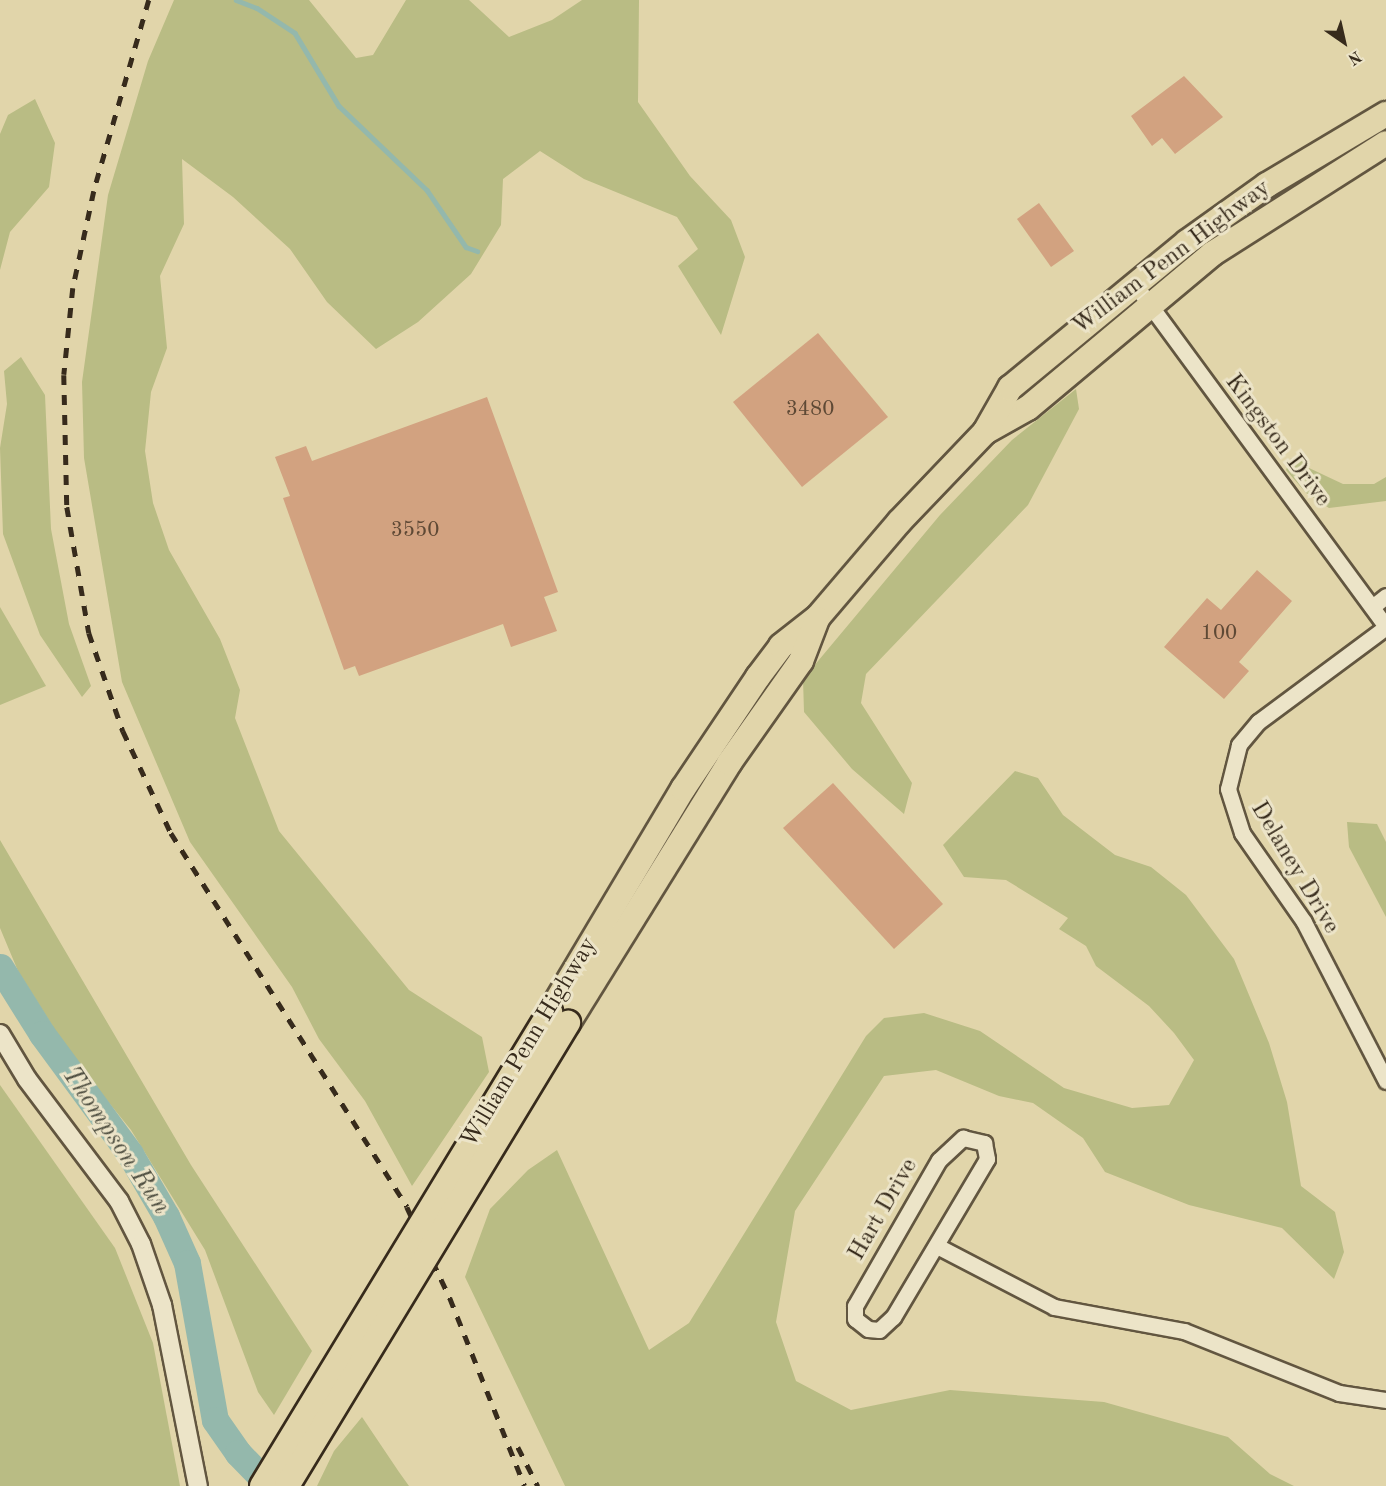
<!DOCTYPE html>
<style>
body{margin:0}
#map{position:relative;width:1386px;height:1486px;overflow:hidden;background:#e1d5aa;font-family:"Old Standard TT",serif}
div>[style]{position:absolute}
.green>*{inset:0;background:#b9bc84}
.stream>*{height:4.5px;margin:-2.25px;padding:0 2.25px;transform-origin:2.25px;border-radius:2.25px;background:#94b8ac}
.river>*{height:27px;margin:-13.5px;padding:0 13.5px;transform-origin:13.5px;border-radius:13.5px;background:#94b8ac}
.building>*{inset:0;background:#d2a280}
.roads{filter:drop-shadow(2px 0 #625640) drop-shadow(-2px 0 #625640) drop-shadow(0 2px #625640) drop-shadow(0 -2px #625640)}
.minor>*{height:15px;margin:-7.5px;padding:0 7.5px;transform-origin:7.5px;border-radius:7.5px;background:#ece4c8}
.tertiary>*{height:18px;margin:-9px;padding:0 9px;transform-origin:9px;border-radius:9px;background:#ece4c8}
.trunk>*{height:24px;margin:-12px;padding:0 12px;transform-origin:12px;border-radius:12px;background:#e1d5aa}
.rail>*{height:4.5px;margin-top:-2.25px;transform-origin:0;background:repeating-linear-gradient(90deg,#372b1c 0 10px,transparent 0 20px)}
.bridges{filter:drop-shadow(2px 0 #372b1c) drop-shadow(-2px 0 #372b1c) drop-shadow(0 2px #372b1c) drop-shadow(0 -2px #372b1c)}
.trunk-bridge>*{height:24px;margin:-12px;padding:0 12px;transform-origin:12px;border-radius:12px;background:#e1d5aa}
span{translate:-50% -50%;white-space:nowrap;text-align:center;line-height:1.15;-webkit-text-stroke:6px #ece4c8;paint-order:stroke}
.number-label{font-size:21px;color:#5e4935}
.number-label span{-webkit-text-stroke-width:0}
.street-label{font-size:24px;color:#372b1c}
.water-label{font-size:26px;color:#4e4e40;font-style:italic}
.north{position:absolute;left:1314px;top:12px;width:60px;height:60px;-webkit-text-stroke:4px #ece4c8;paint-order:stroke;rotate:146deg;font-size:16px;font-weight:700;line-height:24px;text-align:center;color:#372b1c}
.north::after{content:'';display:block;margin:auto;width:21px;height:27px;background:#372b1c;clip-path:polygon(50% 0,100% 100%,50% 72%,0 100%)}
</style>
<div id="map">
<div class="green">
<div style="clip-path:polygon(174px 0,309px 0,356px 58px,373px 55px,406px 0,469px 0,509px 37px,552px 20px,582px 0,639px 0,638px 102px,690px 176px,731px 220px,745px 257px,721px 335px,678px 266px,698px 249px,677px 217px,584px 179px,540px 151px,503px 179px,501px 225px,471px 274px,418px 322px,376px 349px,327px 302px,290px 249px,233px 197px,182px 159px,184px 224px,160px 276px,167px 348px,151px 392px,145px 451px,153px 503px,169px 550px,220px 639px,240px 690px,235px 718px,279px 831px,409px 990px,482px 1037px,489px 1072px,412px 1186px,365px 1101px,319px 1039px,292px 987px,190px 842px,122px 682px,84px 458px,82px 382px,108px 195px,148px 61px)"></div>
<div style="clip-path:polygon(35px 99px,55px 143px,49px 187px,10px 232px,0 270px,0 134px,8px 115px)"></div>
<div style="clip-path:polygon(21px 357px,45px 395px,51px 529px,69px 624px,91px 686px,82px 697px,40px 635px,3px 534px,0 448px,7px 404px,4px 371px)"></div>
<div style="clip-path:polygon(1076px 389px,1079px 409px,1028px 505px,866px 674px,861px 703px,912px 783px,904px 814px,852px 769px,804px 712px,803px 679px,940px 515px,1012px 440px)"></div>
<div style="clip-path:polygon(1300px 455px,1309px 468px,1343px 484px,1374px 484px,1386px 477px,1386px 501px,1329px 508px,1306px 493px,1286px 470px,1290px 459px)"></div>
<div style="clip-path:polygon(0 607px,46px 686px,0 705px)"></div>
<div style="clip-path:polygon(1015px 771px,1038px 778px,1063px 815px,1115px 855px,1151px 867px,1186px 895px,1234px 959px,1269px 1043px,1287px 1102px,1301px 1186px,1335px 1212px,1344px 1252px,1334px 1279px,1282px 1228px,1189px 1205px,1105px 1172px,1083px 1138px,1033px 1103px,999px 1096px,936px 1070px,884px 1076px,795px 1211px,776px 1322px,796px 1381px,851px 1410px,950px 1390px,1104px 1402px,1228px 1437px,1270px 1474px,1294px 1486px,565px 1486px,465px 1277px,490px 1209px,528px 1170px,557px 1150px,649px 1350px,689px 1323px,866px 1036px,884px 1018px,924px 1013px,980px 1031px,1064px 1088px,1132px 1108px,1169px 1105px,1194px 1060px,1174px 1033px,1149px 1006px,1096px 966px,1086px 946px,1059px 929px,1068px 918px,1006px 880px,964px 877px,943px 845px)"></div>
<div style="clip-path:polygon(1347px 822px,1377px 824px,1386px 842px,1386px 917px,1349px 847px)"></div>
<div style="clip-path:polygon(0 840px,191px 1165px,312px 1351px,274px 1415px,258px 1392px,205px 1250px,131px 1130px,72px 1057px,18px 971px,0 928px)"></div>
<div style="clip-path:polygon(0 1085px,115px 1248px,153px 1343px,180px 1486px,0 1486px)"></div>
<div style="clip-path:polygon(362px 1417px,399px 1472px,409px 1486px,317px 1486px,334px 1451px)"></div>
</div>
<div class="stream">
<div style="left:236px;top:0;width:22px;rotate:21deg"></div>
<div style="left:257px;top:8px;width:45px;rotate:33.3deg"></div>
<div style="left:295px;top:33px;width:85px;rotate:58.9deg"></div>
<div style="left:339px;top:106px;width:122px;rotate:43.7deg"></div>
<div style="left:427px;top:190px;width:69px;rotate:55.6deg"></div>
<div style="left:466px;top:247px;width:12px;rotate:20deg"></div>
</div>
<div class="river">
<div style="left:0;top:967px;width:79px;rotate:57.9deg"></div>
<div style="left:42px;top:1034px;width:149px;rotate:53.7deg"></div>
<div style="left:130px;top:1154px;width:72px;rotate:59.9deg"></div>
<div style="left:166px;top:1216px;width:51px;rotate:65.9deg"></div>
<div style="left:187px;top:1263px;width:159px;rotate:79.9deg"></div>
<div style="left:215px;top:1420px;width:40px;rotate:55.1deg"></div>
<div style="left:238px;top:1453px;width:46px;rotate:45.9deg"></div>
</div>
<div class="building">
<div style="clip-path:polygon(1184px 76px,1223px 117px,1175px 154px,1162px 138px,1152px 146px,1131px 116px)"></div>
<div style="clip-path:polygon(1039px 203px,1074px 251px,1051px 267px,1017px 219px)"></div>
<div style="clip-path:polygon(818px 333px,888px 417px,802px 487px,733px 402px)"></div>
<div style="clip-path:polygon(487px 397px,558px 592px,544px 597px,557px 631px,511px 647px,503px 624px,359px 676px,355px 666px,344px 670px,283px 498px,290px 496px,275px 457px,306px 446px,312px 461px)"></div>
<div style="clip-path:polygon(1257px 570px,1292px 601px,1239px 662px,1249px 671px,1224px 699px,1164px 647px,1207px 598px,1221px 610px)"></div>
<div style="clip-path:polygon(833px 783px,943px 904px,894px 949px,783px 828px)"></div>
</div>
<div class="roads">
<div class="minor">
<div style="left:1133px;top:282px;width:427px;rotate:53.7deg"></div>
<div style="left:1372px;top:607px;width:18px;rotate:-38deg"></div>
<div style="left:1386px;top:627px;width:159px;rotate:143.4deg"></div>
<div style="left:1258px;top:722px;width:30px;rotate:130deg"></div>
<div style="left:1239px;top:745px;width:45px;rotate:104deg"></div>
<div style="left:1228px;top:789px;width:46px;rotate:72.3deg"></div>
<div style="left:1242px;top:833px;width:108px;rotate:55.1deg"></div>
<div style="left:1304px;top:922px;width:179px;rotate:62.7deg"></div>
<div style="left:963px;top:1138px;width:22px;rotate:13deg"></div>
<div style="left:984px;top:1143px;width:16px;rotate:79deg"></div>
<div style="left:987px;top:1159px;width:184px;rotate:120.7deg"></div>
<div style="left:893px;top:1317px;width:19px;rotate:137deg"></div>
<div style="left:879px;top:1330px;width:11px;rotate:-175deg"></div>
<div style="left:868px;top:1329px;width:16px;rotate:-142deg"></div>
<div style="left:855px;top:1319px;width:13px;rotate:-90deg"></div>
<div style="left:855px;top:1306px;width:168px;rotate:-60.1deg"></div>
<div style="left:939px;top:1160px;width:33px;rotate:-43deg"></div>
<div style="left:937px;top:1246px;width:132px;rotate:27.5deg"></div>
<div style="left:1054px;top:1307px;width:132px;rotate:10.5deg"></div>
<div style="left:1184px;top:1331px;width:167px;rotate:21.8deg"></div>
<div style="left:1339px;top:1393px;width:48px;rotate:8.5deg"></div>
</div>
<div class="tertiary">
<div style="left:0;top:1034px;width:52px;rotate:59deg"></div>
<div style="left:27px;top:1079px;width:153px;rotate:53deg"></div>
<div style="left:119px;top:1201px;width:48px;rotate:62.9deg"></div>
<div style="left:141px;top:1244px;width:65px;rotate:71deg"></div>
<div style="left:162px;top:1305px;width:185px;rotate:78.8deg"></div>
</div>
<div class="trunk">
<div style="left:985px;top:432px;width:49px;rotate:-29.2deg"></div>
<div style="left:1028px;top:408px;width:240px;rotate:-39.9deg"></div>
<div style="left:1212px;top:254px;width:206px;rotate:-32.5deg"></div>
<div style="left:550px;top:1012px;width:260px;rotate:-59.2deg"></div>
<div style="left:683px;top:789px;width:135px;rotate:-56.2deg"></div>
<div style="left:758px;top:677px;width:39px;rotate:-53deg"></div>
<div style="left:781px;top:646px;width:47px;rotate:-38.1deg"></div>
<div style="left:818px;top:617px;width:125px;rotate:-49.5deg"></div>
<div style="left:899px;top:522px;width:124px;rotate:-46.3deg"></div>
<div style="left:985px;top:432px;width:51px;rotate:-60.4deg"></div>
<div style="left:1010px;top:388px;width:229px;rotate:-39.5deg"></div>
<div style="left:1187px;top:242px;width:98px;rotate:-35.5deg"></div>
<div style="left:1267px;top:185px;width:139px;rotate:-30.8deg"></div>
<div style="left:568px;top:1023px;width:306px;rotate:-58.2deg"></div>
<div style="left:729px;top:763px;width:125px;rotate:-54.8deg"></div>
<div style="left:801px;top:661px;width:45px;rotate:-69.1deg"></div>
</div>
</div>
<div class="rail">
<div style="left:149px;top:0;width:199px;rotate:106.1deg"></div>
<div style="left:94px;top:191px;width:99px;rotate:102.2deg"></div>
<div style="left:73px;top:288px;width:87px;rotate:95.9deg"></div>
<div style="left:64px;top:375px;width:132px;rotate:88.7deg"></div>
<div style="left:67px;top:507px;width:128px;rotate:80.1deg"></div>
<div style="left:89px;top:633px;width:104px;rotate:70.9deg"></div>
<div style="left:123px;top:731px;width:113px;rotate:64.8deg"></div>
<div style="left:171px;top:833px;width:442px;rotate:57.7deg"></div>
<div style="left:407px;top:1207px;width:101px;rotate:64.7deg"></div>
<div style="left:450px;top:1298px;width:202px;rotate:68.3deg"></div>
<div style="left:518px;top:1447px;width:44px;rotate:62.9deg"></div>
</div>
<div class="bridges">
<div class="trunk-bridge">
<div style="left:262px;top:1486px;width:555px;rotate:-58.72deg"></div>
<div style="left:287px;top:1486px;width:542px;rotate:-58.75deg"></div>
</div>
</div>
<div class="number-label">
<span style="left:810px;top:410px">3480</span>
<span style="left:415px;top:531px">3550</span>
<span style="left:1219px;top:634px">100</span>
</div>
<div class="street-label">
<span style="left:1172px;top:258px;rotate:-37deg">William Penn Highway</span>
<span style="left:1277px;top:441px;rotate:53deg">Kingston Drive</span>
<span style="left:1294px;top:868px;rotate:59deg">Delaney Drive</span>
<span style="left:530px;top:1043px;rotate:-59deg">William Penn Highway</span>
<span style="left:884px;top:1210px;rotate:-60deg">Hart Drive</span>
</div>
<div class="water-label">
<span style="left:115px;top:1141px;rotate:56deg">Thompson Run</span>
</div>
<div class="north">N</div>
</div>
